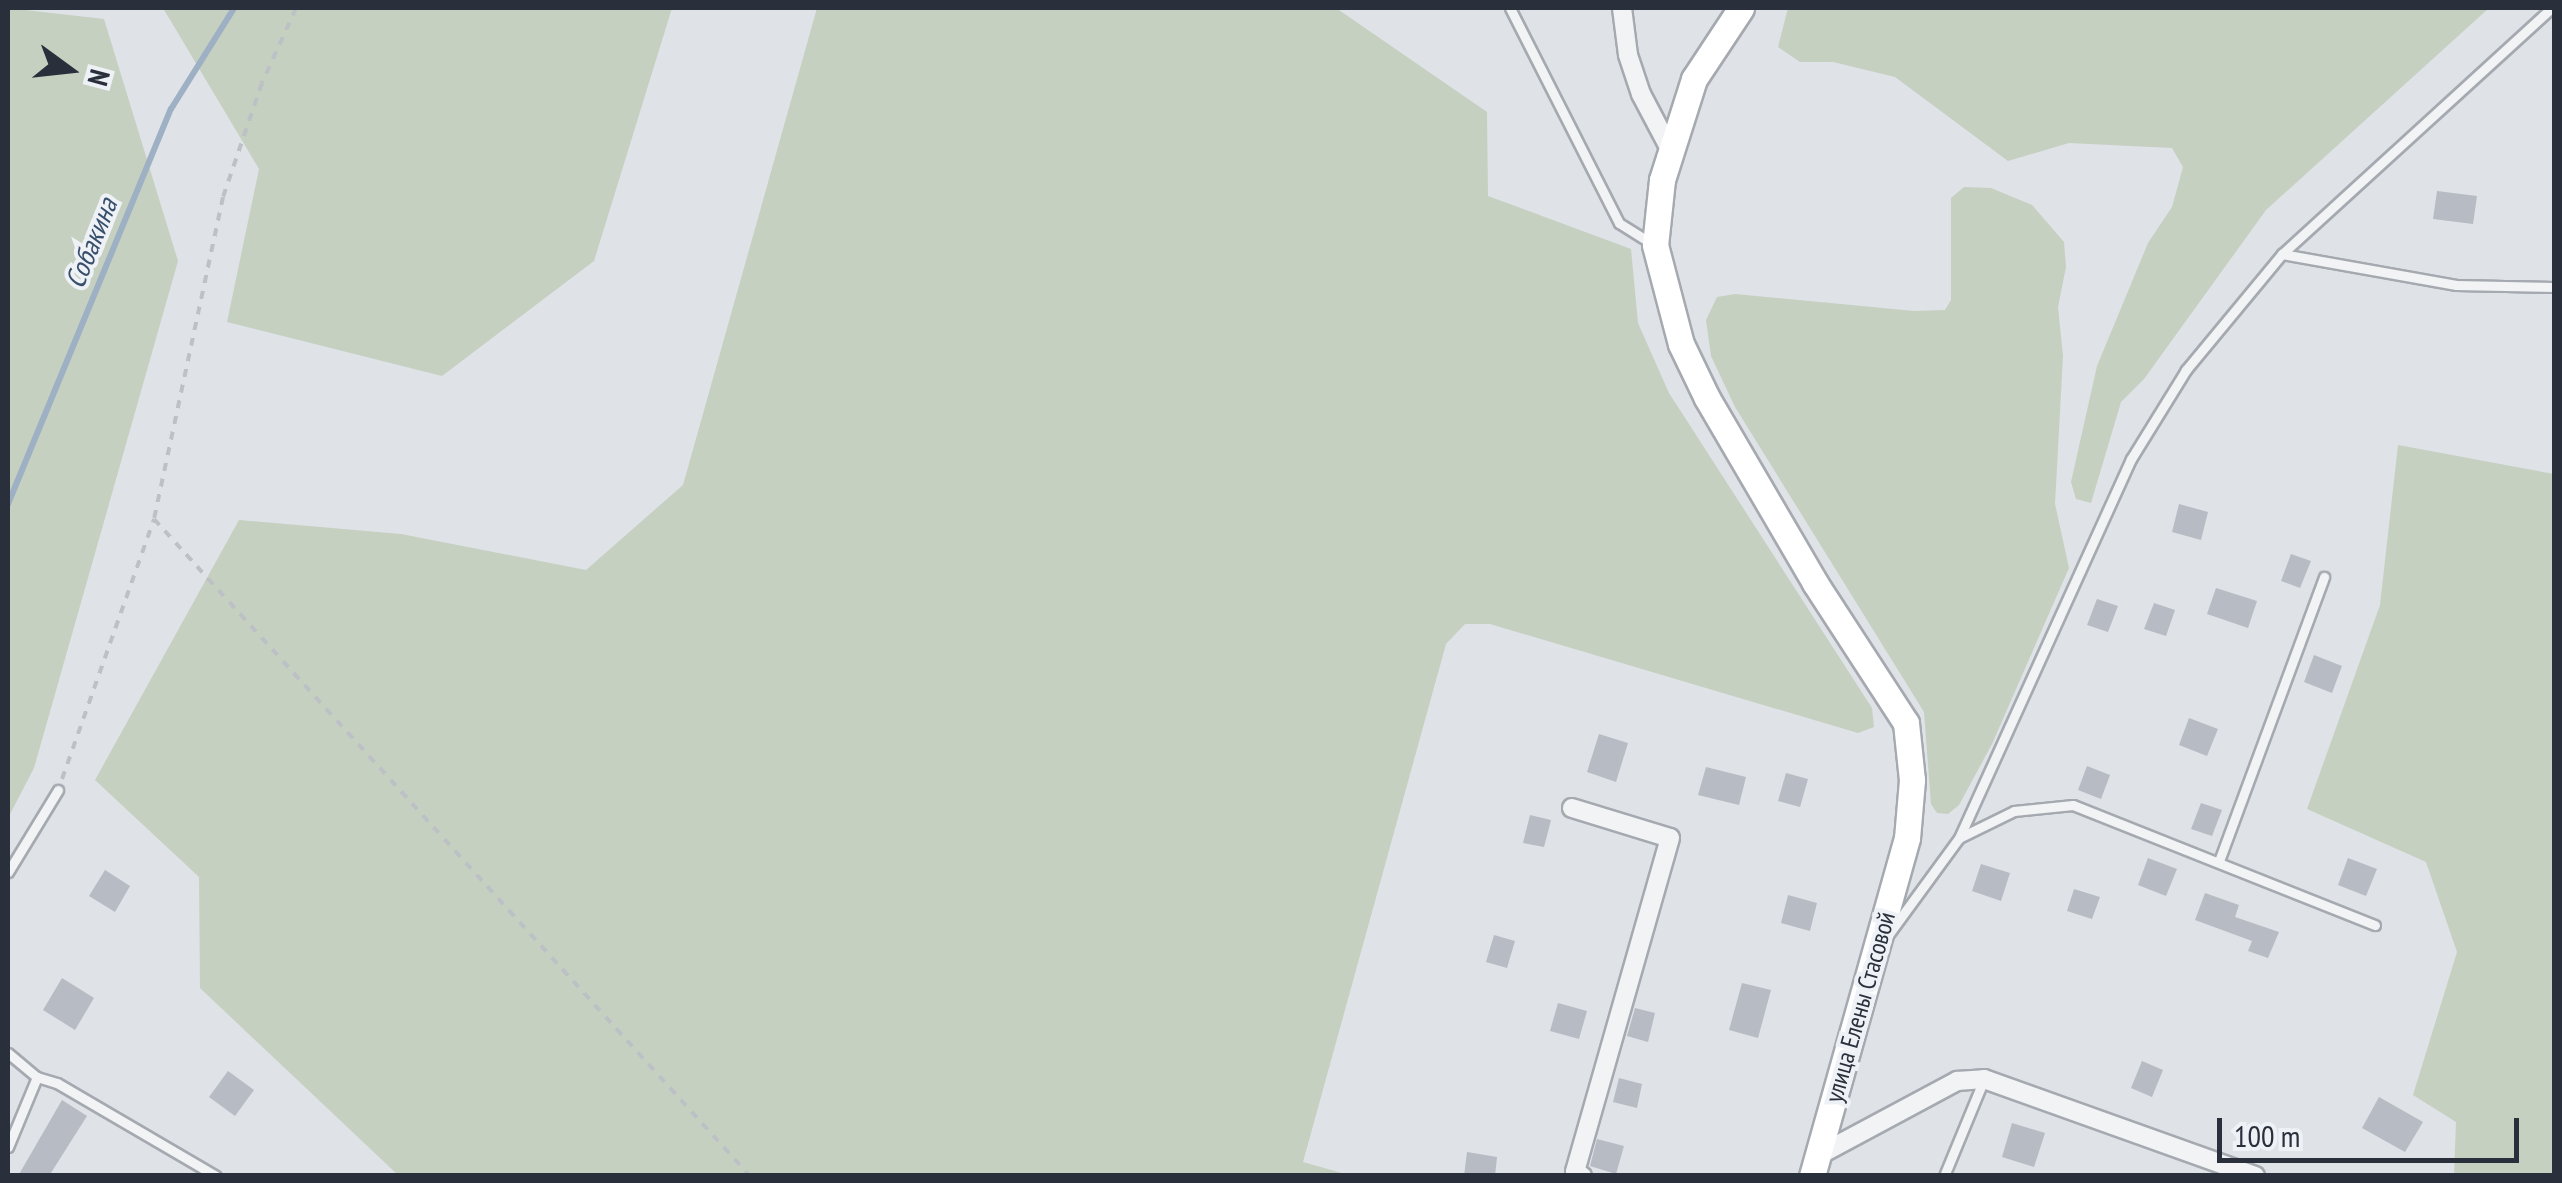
<!DOCTYPE html>
<meta charset="utf-8">
<style>
body{margin:0}
#map{position:relative;width:2562px;height:1183px;overflow:hidden;background:#dfe2e7;font-family:"PT Sans Narrow",sans-serif}
div>[style]{position:absolute}
.green>*{inset:0;background:#c5d0c1}
.stream>*{height:6px;margin:-3px;padding:0 3px;transform-origin:3px;border-radius:3px;background:#9db0c4}
.building>*{inset:0;background:#b7bbc3}
.path>*{height:4px;margin-top:-2px;transform-origin:0;background:repeating-linear-gradient(90deg,#bdc0c5 0 8px,transparent 0 16px)}
.roads{filter:drop-shadow(2px 0 #a5a9b0) drop-shadow(-2px 0 #a5a9b0) drop-shadow(0 2px #a5a9b0) drop-shadow(0 -2px #a5a9b0)}
.service>*{height:9px;margin:-4.5px;padding:0 4.5px;transform-origin:4.5px;border-radius:4.5px;background:#f1f3f5}
.minor>*{height:18px;margin:-9px;padding:0 9px;transform-origin:9px;border-radius:9px;background:#f1f3f5}
.secondary>*{height:25px;margin:-12.5px;padding:0 12.5px;transform-origin:12.5px;border-radius:12.5px;background:#fff}
span{translate:-50% -50%;white-space:nowrap;text-align:center;line-height:1.15;-webkit-text-stroke:8px #eef1f5;paint-order:stroke}
.street-label{font-size:25px;color:#29303c}
.water-label{font-size:28px;color:#384f6c;font-style:italic}
.frame{position:absolute;inset:0;border:10px solid #29303c;pointer-events:none}
.north{position:absolute;left:20px;top:20px;width:100px;height:100px;-webkit-text-stroke:8px #eef1f5;paint-order:stroke;rotate:105deg;font-size:28px;font-weight:700;line-height:40px;text-align:center;color:#29303c}
.north::after{content:'';display:block;margin:auto;width:35px;height:45px;background:#29303c;clip-path:polygon(50% 0,100% 100%,50% 72%,0 100%)}
.scale{position:absolute;left:2217px;top:1118px;width:302px;height:45px;box-sizing:border-box;border:5px solid #29303c;border-top:0;padding-left:12px;font-size:30px;line-height:35px;white-space:nowrap;color:#29303c;-webkit-text-stroke:8px #eef1f5;paint-order:stroke}
</style>
<div id="map">
<div class="green">
<div style="clip-path:polygon(8px 8px,104px 19px,178px 261px,34px 768px,8px 818px)"></div>
<div style="clip-path:polygon(163px 8px,672px 8px,594px 261px,442px 376px,227px 322px,259px 169px)"></div>
<div style="clip-path:polygon(817px 8px,1336px 8px,1487px 112px,1488px 196px,1631px 249px,1638px 323px,1669px 393px,1872px 708px,1874px 727px,1858px 733px,1490px 624px,1465px 624px,1446px 644px,1303px 1162px,1349px 1175px,398px 1175px,200px 988px,199px 877px,95px 780px,239px 520px,401px 534px,586px 570px,683px 485px)"></div>
<div style="clip-path:polygon(1788px 8px,2489px 8px,2266px 210px,2144px 379px,2121px 402px,2091px 503px,2076px 499px,2071px 482px,2097px 366px,2148px 243px,2172px 207px,2183px 167px,2172px 148px,2069px 143px,2008px 161px,1895px 77px,1833px 62px,1800px 62px,1778px 47px)"></div>
<div style="clip-path:polygon(1964px 187px,1991px 188px,2032px 205px,2064px 242px,2066px 267px,2058px 307px,2063px 356px,2055px 504px,2069px 568px,1992px 744px,1959px 805px,1948px 814px,1937px 813px,1931px 804px,1924px 712px,1735px 407px,1711px 356px,1706px 320px,1717px 297px,1735px 294px,1914px 311px,1945px 310px,1951px 300px,1951px 198px)"></div>
<div style="clip-path:polygon(2398px 445px,2554px 474px,2554px 1175px,2454px 1175px,2456px 1122px,2413px 1095px,2457px 952px,2426px 862px,2307px 809px,2380px 605px)"></div>
</div>
<div class="stream">
<div style="left:8px;top:504px;width:427px;rotate:-67.6deg"></div>
<div style="left:171px;top:109px;width:119px;rotate:-58deg"></div>
</div>
<div class="building">
<div style="clip-path:polygon(2437px 191px,2477px 196px,2473px 224px,2433px 219px)"></div>
<div style="clip-path:polygon(2179px 504px,2208px 512px,2201px 540px,2172px 532px)"></div>
<div style="clip-path:polygon(2291px 554px,2311px 561px,2300px 588px,2281px 581px)"></div>
<div style="clip-path:polygon(2216px 588px,2257px 601px,2248px 628px,2207px 614px)"></div>
<div style="clip-path:polygon(2097px 599px,2118px 606px,2108px 632px,2087px 625px)"></div>
<div style="clip-path:polygon(2154px 603px,2175px 610px,2166px 636px,2144px 629px)"></div>
<div style="clip-path:polygon(2314px 655px,2342px 666px,2332px 693px,2304px 682px)"></div>
<div style="clip-path:polygon(2189px 718px,2218px 729px,2207px 756px,2179px 745px)"></div>
<div style="clip-path:polygon(1599px 734px,1628px 743px,1616px 782px,1587px 772px)"></div>
<div style="clip-path:polygon(2087px 766px,2110px 775px,2101px 799px,2078px 790px)"></div>
<div style="clip-path:polygon(1706px 767px,1746px 777px,1739px 805px,1698px 795px)"></div>
<div style="clip-path:polygon(1786px 773px,1808px 779px,1800px 807px,1778px 801px)"></div>
<div style="clip-path:polygon(2201px 803px,2222px 810px,2212px 836px,2191px 829px)"></div>
<div style="clip-path:polygon(1530px 815px,1551px 820px,1544px 847px,1523px 843px)"></div>
<div style="clip-path:polygon(2148px 858px,2177px 869px,2166px 896px,2138px 885px)"></div>
<div style="clip-path:polygon(2348px 858px,2377px 869px,2366px 896px,2338px 885px)"></div>
<div style="clip-path:polygon(1981px 864px,2010px 873px,2001px 901px,1972px 891px)"></div>
<div style="clip-path:polygon(105px 870px,130px 886px,115px 912px,89px 896px)"></div>
<div style="clip-path:polygon(2074px 889px,2100px 897px,2092px 919px,2067px 911px)"></div>
<div style="clip-path:polygon(2205px 893px,2239px 905px,2235px 917px,2279px 932px,2268px 958px,2248px 951px,2252px 941px,2195px 920px)"></div>
<div style="clip-path:polygon(1788px 895px,1817px 903px,1810px 931px,1781px 923px)"></div>
<div style="clip-path:polygon(1494px 935px,1515px 941px,1507px 968px,1486px 962px)"></div>
<div style="clip-path:polygon(62px 978px,94px 998px,75px 1030px,43px 1010px)"></div>
<div style="clip-path:polygon(1742px 983px,1771px 990px,1758px 1038px,1729px 1030px)"></div>
<div style="clip-path:polygon(1558px 1003px,1587px 1011px,1579px 1039px,1550px 1031px)"></div>
<div style="clip-path:polygon(1635px 1008px,1655px 1013px,1648px 1042px,1627px 1036px)"></div>
<div style="clip-path:polygon(2142px 1061px,2163px 1070px,2152px 1097px,2131px 1088px)"></div>
<div style="clip-path:polygon(228px 1071px,254px 1090px,235px 1116px,209px 1097px)"></div>
<div style="clip-path:polygon(1619px 1078px,1642px 1084px,1637px 1108px,1613px 1102px)"></div>
<div style="clip-path:polygon(2379px 1097px,2423px 1122px,2405px 1152px,2362px 1128px)"></div>
<div style="clip-path:polygon(62px 1100px,87px 1116px,49px 1176px,18px 1176px)"></div>
<div style="clip-path:polygon(2012px 1123px,2045px 1133px,2034px 1167px,2002px 1157px)"></div>
<div style="clip-path:polygon(1597px 1139px,1624px 1146px,1616px 1174px,1590px 1166px)"></div>
<div style="clip-path:polygon(1467px 1152px,1497px 1157px,1495px 1176px,1464px 1176px)"></div>
</div>
<div class="path">
<div style="left:296px;top:8px;width:82px;rotate:114.4deg"></div>
<div style="left:262px;top:83px;width:120px;rotate:108.9deg"></div>
<div style="left:223px;top:197px;width:329px;rotate:102.1deg"></div>
<div style="left:154px;top:519px;width:887px;rotate:47.79deg"></div>
<div style="left:62px;top:779px;width:276px;rotate:-70.5deg"></div>
</div>
<div class="roads">
<div class="service">
<div style="left:1510px;top:8px;width:241px;rotate:63.1deg"></div>
<div style="left:1619px;top:223px;width:36px;rotate:32deg"></div>
<div style="left:2282px;top:254px;width:177px;rotate:10.1deg"></div>
<div style="left:2456px;top:285px;width:98px;rotate:1.2deg"></div>
<div style="left:1961px;top:837px;width:59px;rotate:-26.1deg"></div>
<div style="left:2014px;top:811px;width:59px;rotate:-5.8deg"></div>
<div style="left:2073px;top:805px;width:325px;rotate:21.7deg"></div>
<div style="left:2219px;top:861px;width:303px;rotate:-69.7deg"></div>
<div style="left:8px;top:872px;width:96px;rotate:-58.6deg"></div>
<div style="left:1888px;top:935px;width:120px;rotate:-53.8deg"></div>
<div style="left:1959px;top:838px;width:416px;rotate:-65.6deg"></div>
<div style="left:2131px;top:459px;width:105px;rotate:-58.3deg"></div>
<div style="left:2186px;top:370px;width:151px;rotate:-50.4deg"></div>
<div style="left:2282px;top:254px;width:365px;rotate:-42.4deg"></div>
<div style="left:8px;top:1053px;width:38px;rotate:40deg"></div>
<div style="left:37px;top:1077px;width:21px;rotate:17deg"></div>
<div style="left:57px;top:1083px;width:184px;rotate:30.3deg"></div>
<div style="left:8px;top:1147px;width:76px;rotate:-67.5deg"></div>
<div style="left:1944px;top:1176px;width:105px;rotate:-67.6deg"></div>
</div>
<div class="minor">
<div style="left:1622px;top:8px;width:47px;rotate:82.7deg"></div>
<div style="left:1628px;top:55px;width:41px;rotate:71.6deg"></div>
<div style="left:1641px;top:94px;width:62px;rotate:62.2deg"></div>
<div style="left:1572px;top:808px;width:102px;rotate:17deg"></div>
<div style="left:1670px;top:838px;width:347px;rotate:105.9deg"></div>
<div style="left:1575px;top:1172px;width:8px;rotate:30deg"></div>
<div style="left:1819px;top:1155px;width:157px;rotate:-28.2deg"></div>
<div style="left:1957px;top:1081px;width:27px;rotate:-4deg"></div>
<div style="left:1984px;top:1079px;width:288px;rotate:19.7deg"></div>
</div>
<div class="secondary">
<div style="left:1741px;top:8px;width:85px;rotate:123.5deg"></div>
<div style="left:1694px;top:79px;width:106px;rotate:107.6deg"></div>
<div style="left:1662px;top:180px;width:65px;rotate:96.1deg"></div>
<div style="left:1655px;top:245px;width:102px;rotate:75.3deg"></div>
<div style="left:1681px;top:344px;width:60px;rotate:64.3deg"></div>
<div style="left:1707px;top:398px;width:214px;rotate:59.7deg"></div>
<div style="left:1815px;top:583px;width:167px;rotate:57deg"></div>
<div style="left:1906px;top:723px;width:57px;rotate:84deg"></div>
<div style="left:1912px;top:780px;width:58px;rotate:94.9deg"></div>
<div style="left:1907px;top:838px;width:351px;rotate:105.7deg"></div>
</div>
</div>
<div class="street-label">
<span style="left:1860px;top:1007px;rotate:-74deg">улица Елены Стасовой</span>
</div>
<div class="water-label">
<span style="left:91px;top:243px;rotate:-68deg">Собакина</span>
</div>
<div class="frame"></div>
<div class="north">N</div>
<div class="scale">100 m</div>
</div>
